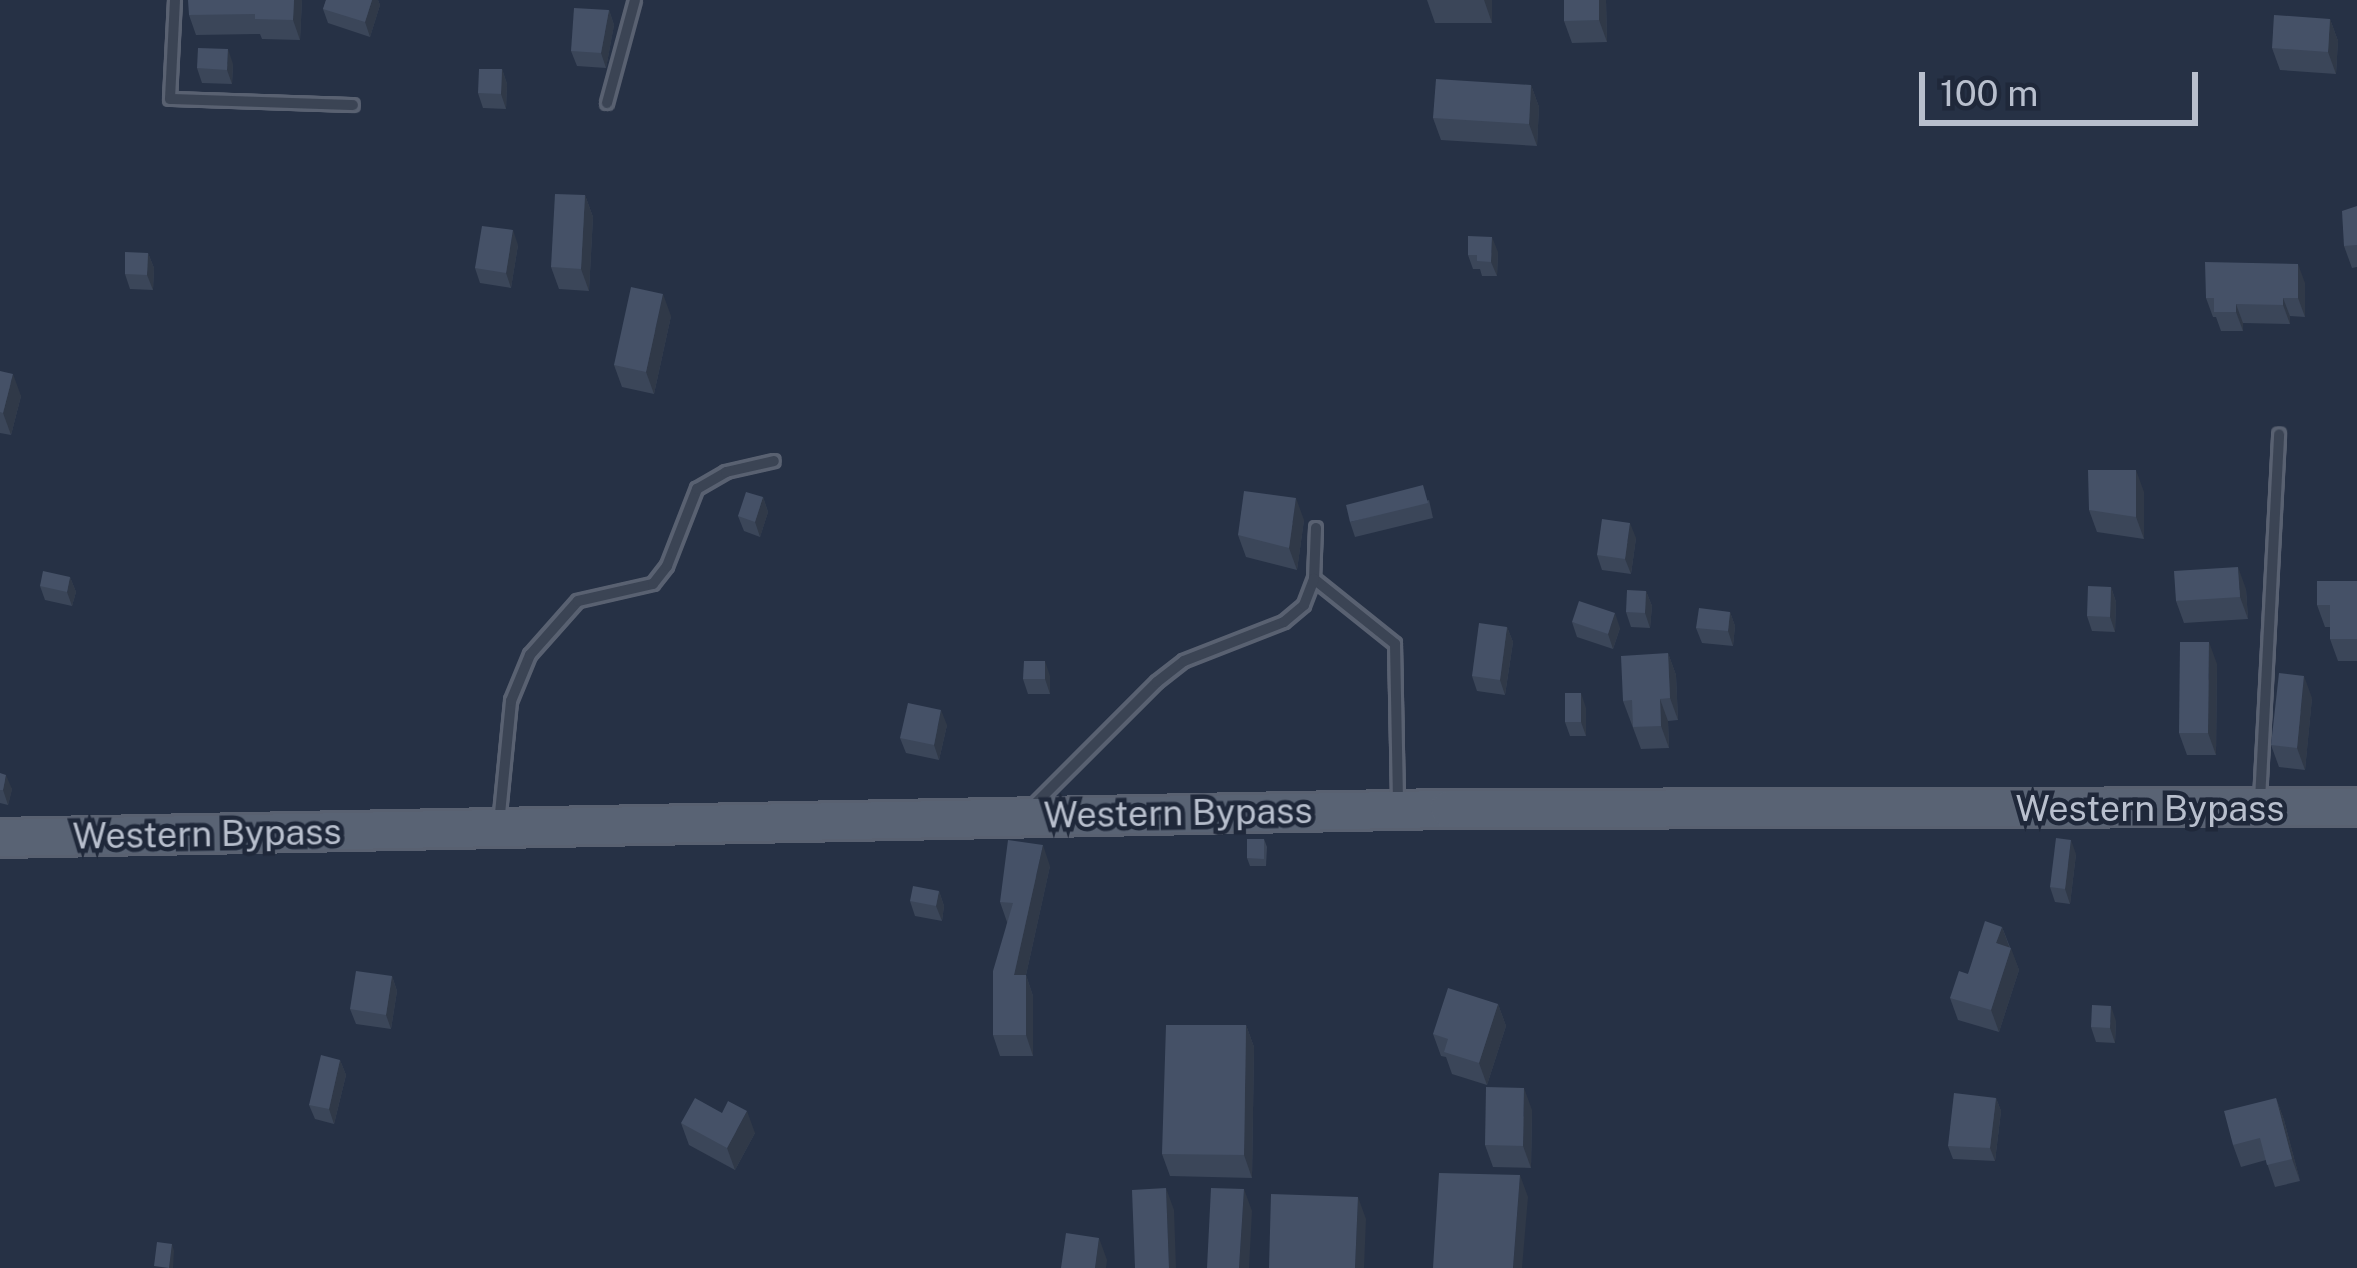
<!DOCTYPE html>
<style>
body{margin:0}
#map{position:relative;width:2357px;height:1268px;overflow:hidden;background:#263145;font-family:"Public Sans",sans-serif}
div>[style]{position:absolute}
.roads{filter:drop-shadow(3px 0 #596171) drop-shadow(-3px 0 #596171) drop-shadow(0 3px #596171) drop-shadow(0 -3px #596171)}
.lane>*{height:10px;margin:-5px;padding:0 5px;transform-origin:5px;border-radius:5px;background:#3b4454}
.primary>*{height:36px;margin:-18px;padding:0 18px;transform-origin:18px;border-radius:18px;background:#596374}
.wall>*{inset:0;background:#3b4659}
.shaded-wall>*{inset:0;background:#303948}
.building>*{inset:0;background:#455167}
span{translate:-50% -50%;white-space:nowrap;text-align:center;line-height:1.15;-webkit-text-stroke:9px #1f283a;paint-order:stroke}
.street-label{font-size:36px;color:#b8bfcd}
.scale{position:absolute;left:1919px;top:72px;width:279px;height:54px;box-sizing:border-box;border:6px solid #b8bfcd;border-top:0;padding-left:15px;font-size:36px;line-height:42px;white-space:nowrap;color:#b8bfcd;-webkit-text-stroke:9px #1f283a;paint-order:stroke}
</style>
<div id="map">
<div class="roads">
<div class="lane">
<div style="left:175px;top:0;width:99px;rotate:92.9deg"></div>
<div style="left:170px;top:99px;width:183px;rotate:1.9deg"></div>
<div style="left:607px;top:103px;width:107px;rotate:-74.8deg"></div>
<div style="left:1316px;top:528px;width:51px;rotate:92.2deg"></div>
<div style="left:1314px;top:579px;width:104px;rotate:38.7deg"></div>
<div style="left:1395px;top:644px;width:163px;rotate:88.9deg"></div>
<div style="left:2260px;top:800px;width:366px;rotate:-87deg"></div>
<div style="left:1031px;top:808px;width:178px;rotate:-45deg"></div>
<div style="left:1157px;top:682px;width:34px;rotate:-38deg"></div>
<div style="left:1184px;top:661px;width:107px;rotate:-21.3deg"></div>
<div style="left:1284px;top:622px;width:26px;rotate:-40deg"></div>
<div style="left:1304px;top:605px;width:28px;rotate:-69deg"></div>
<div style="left:499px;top:824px;width:124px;rotate:-84.4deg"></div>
<div style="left:511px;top:701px;width:50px;rotate:-67.6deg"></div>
<div style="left:530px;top:655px;width:72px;rotate:-48.4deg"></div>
<div style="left:578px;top:601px;width:77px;rotate:-12.8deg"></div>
<div style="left:653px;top:584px;width:23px;rotate:-52deg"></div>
<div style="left:667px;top:566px;width:83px;rotate:-68.7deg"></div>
<div style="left:697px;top:489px;width:34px;rotate:-30deg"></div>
<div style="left:726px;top:472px;width:49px;rotate:-12.9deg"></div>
</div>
<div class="primary">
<div style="left:0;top:838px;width:1449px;rotate:-1.15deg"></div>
<div style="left:1449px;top:809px;width:908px;rotate:-0.13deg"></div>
</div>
</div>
<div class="wall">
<div style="clip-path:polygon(302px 0,300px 40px,262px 39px,260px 34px,196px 35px,189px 15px)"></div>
<div style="clip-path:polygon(326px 0,378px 0,380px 5px,370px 37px,328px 23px,323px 9px)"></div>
<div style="clip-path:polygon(1427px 0,1492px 0,1492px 23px,1435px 23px)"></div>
<div style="clip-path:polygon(1606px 0,1607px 42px,1572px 43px,1564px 21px)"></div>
<div style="clip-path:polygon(609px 10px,614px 25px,606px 68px,577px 66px,571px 51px)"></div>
<div style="clip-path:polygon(2330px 19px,2338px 41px,2336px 74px,2280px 70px,2272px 48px)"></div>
<div style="clip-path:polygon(233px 64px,232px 84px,202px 83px,197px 68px)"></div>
<div style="clip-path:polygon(502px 69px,507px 84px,506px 109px,483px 108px,478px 93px)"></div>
<div style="clip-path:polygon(1531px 85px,1539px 107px,1537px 146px,1441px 140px,1433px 118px)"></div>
<div style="clip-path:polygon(585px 195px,593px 217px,589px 291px,559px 289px,551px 267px)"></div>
<div style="clip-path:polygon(2357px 206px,2357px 267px,2352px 268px,2344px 246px)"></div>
<div style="clip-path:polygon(518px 245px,511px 288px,480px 283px,475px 268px)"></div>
<div style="clip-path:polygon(1498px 252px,1497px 276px,1482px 276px,1480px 269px,1473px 269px,1468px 255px)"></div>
<div style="clip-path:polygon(148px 253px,154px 268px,153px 290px,130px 289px,125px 274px)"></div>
<div style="clip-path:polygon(2305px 283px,2305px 317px,2290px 316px,2290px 324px,2243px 323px,2243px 331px,2221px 331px,2216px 317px,2213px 317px,2206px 298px)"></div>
<div style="clip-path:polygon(671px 316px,654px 394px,622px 387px,614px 365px)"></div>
<div style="clip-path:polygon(0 371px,21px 396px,11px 435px,0 433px)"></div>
<div style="clip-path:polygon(2144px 492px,2144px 539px,2097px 532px,2089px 510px)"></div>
<div style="clip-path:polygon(763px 497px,768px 512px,760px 537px,744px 531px,738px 516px)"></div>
<div style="clip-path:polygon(1429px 500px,1433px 518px,1355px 537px,1350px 522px)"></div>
<div style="clip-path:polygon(1304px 520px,1297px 570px,1246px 557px,1238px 535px)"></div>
<div style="clip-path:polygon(1636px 538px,1631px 574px,1602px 570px,1597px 555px)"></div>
<div style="clip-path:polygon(70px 577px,76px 592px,72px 606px,45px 600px,40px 586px)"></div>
<div style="clip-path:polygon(2357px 581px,2357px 661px,2338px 661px,2330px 639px,2330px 627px,2325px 627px,2317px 605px)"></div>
<div style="clip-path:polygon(2111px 587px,2116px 602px,2115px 632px,2092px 631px,2087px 616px)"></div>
<div style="clip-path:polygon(2246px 589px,2248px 619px,2184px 623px,2176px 601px)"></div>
<div style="clip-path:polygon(1646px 591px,1652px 606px,1650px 628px,1631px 627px,1626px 612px)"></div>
<div style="clip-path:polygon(1730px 612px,1735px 626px,1733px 646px,1702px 643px,1696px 628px)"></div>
<div style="clip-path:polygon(1572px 622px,1620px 628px,1613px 649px,1577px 637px)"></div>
<div style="clip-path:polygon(1507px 627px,1513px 642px,1505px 695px,1477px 691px,1472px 676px)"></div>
<div style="clip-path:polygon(1668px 653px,1676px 675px,1678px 720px,1668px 721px,1669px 748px,1641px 749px,1623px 701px)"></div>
<div style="clip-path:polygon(2217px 664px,2216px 755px,2187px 755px,2179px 733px)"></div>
<div style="clip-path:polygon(1050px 676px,1050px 694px,1028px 694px,1023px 679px)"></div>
<div style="clip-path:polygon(2312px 698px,2305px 770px,2279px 767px,2271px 745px)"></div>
<div style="clip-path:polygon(1586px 708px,1586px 736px,1570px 736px,1565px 722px)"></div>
<div style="clip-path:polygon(947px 725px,939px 760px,906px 753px,900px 738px)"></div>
<div style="clip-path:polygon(0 773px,12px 789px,8px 805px,0 803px)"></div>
<div style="clip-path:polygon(1264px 839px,1267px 847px,1266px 866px,1250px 866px,1247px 858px)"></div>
<div style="clip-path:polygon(2076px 854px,2070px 904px,2055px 902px,2050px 887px)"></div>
<div style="clip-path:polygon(1050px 866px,1026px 975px,1033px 996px,1033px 1056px,1000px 1056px,993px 1035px,1007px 922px,1000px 902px)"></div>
<div style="clip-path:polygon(939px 891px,944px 906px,942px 921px,915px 916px,910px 901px)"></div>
<div style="clip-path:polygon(2002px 927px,2019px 970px,1999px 1032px,1958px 1020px,1950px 998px)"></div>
<div style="clip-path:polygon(392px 976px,397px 991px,391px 1029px,356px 1024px,350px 1009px)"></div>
<div style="clip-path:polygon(1498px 1004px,1506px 1026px,1487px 1085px,1452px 1074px,1446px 1057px,1441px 1056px,1433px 1034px)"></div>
<div style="clip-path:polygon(2116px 1021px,2115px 1043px,2096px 1042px,2091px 1027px)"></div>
<div style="clip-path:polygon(1246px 1025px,1254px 1047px,1252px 1178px,1170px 1176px,1162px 1154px)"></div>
<div style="clip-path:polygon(340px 1060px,346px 1075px,334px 1124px,315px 1119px,309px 1105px)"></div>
<div style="clip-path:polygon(1996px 1098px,2001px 1111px,1995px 1161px,1953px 1159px,1948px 1146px)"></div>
<div style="clip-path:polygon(2276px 1098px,2284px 1120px,2300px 1181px,2275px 1187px,2266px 1160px,2241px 1167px,2233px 1145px)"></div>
<div style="clip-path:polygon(1532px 1110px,1531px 1168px,1493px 1167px,1485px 1145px)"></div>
<div style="clip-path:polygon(681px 1123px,755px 1133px,735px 1170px,689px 1145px)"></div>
</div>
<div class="shaded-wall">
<div style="clip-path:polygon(294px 0,302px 0,300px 40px,293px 20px)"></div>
<div style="clip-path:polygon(372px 0,378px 0,380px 5px,370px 37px,365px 22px)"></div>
<div style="clip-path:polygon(1484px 0,1492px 0,1492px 23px)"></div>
<div style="clip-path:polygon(1599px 0,1606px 0,1607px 42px,1599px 20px)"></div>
<div style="clip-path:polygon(609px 10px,614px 25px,606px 68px,601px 53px)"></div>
<div style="clip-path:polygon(2330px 19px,2338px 41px,2336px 74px,2328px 52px)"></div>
<div style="clip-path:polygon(228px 49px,233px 64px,232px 84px,227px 70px)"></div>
<div style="clip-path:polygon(502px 69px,507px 84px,506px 109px,501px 94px)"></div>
<div style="clip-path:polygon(1531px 85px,1539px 107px,1537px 146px,1529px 124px)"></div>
<div style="clip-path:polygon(585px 195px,593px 217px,589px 291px,581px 269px)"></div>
<div style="clip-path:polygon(513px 230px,518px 245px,511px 288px,506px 273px)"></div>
<div style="clip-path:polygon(1492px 237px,1498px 252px,1497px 276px,1491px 262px)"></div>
<div style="clip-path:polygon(148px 253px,154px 268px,153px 290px,147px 275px)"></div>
<div style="clip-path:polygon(2298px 264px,2305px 283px,2305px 317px,2298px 298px)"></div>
<div style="clip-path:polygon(663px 294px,671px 316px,654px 394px,646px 372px)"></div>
<div style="clip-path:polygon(2283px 298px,2290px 316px,2290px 324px,2283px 305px)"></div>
<div style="clip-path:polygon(2236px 304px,2243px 323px,2243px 331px,2236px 312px)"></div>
<div style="clip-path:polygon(13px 374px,21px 396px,11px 435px,3px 413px)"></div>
<div style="clip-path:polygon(2136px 470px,2144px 492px,2144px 539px,2136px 517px)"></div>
<div style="clip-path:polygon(763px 497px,768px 512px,760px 537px,755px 522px)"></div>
<div style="clip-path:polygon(1296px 498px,1304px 520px,1297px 570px,1289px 548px)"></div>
<div style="clip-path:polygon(1630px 523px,1636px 538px,1631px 574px,1625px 559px)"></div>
<div style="clip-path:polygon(2238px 567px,2246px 589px,2248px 619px,2240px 597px)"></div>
<div style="clip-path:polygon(70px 577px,76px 592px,72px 606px,67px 592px)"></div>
<div style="clip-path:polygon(2111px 587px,2116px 602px,2115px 632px,2110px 617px)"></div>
<div style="clip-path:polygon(1646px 591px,1652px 606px,1650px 628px,1645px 613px)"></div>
<div style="clip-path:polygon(1730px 612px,1735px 626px,1733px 646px,1728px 631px)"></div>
<div style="clip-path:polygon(1615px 613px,1620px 628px,1613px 649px,1608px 634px)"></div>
<div style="clip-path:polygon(1507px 627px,1513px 642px,1505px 695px,1500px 680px)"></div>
<div style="clip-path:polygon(2209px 642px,2217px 664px,2216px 755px,2208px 733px)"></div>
<div style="clip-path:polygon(1668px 653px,1676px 675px,1678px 720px,1670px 698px)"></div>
<div style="clip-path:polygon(1045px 661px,1050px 676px,1050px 694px,1045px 679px)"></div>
<div style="clip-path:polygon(2304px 676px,2312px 698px,2305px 770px,2297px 748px)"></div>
<div style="clip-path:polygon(1581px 693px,1586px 708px,1586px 736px,1581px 722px)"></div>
<div style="clip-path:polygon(1660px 699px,1668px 721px,1669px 748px,1661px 726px)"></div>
<div style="clip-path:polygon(941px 710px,947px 725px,939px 760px,934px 745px)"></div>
<div style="clip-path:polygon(6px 775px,12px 789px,8px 805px,3px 790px)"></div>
<div style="clip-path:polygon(2071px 840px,2076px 854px,2070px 904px,2065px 889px)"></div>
<div style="clip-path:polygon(1043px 845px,1050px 866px,1026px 975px,1033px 996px,1033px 1056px,1026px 1035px,1014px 975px)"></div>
<div style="clip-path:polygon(939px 891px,944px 906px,942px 921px,936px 906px)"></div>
<div style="clip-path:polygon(2002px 927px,2010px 949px,1996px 943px)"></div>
<div style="clip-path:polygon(2011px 948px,2019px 970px,1999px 1032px,1991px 1010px)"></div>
<div style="clip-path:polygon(392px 976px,397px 991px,391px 1029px,386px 1015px)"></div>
<div style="clip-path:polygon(1498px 1004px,1506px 1026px,1487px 1085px,1479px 1063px)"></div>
<div style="clip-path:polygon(2111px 1006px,2116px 1021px,2115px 1043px,2110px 1028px)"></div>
<div style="clip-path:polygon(1246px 1025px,1254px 1047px,1252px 1178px,1244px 1155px)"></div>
<div style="clip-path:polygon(340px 1060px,346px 1075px,334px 1124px,329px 1109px)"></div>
<div style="clip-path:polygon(1524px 1088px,1532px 1110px,1531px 1168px,1523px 1146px)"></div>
<div style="clip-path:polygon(1996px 1098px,2001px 1111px,1995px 1161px,1990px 1148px)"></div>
<div style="clip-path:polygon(2276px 1098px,2284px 1120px,2300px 1181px,2292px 1159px)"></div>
<div style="clip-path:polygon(747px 1111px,755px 1133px,735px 1170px,727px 1148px)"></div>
<div style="clip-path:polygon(1520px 1175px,1528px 1197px,1522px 1268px,1513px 1268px)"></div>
<div style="clip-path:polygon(1166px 1188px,1174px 1210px,1176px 1268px,1169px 1268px)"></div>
<div style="clip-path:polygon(1244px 1189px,1252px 1211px,1249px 1268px,1239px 1268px)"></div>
<div style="clip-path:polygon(1358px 1197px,1366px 1219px,1364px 1268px,1355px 1268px)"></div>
<div style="clip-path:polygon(1099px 1238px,1107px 1260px,1106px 1268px,1095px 1268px)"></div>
<div style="clip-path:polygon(172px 1244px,174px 1251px,173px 1268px,169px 1268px)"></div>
</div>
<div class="building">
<div style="clip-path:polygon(188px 0,294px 0,293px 20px,255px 19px,255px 14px,189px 15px)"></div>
<div style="clip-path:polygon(326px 0,372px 0,365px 22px,323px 9px)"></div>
<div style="clip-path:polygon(1564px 0,1599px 0,1599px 20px,1564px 21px)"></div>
<div style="clip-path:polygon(574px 8px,609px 10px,601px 53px,571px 51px)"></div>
<div style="clip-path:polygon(2274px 15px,2330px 19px,2328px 52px,2272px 48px)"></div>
<div style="clip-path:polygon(198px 48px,228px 49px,227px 70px,197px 68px)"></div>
<div style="clip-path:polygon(479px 69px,502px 69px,501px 94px,478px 93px)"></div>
<div style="clip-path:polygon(1436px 79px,1531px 85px,1529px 124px,1433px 118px)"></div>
<div style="clip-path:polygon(555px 194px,585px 195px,581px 269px,551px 267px)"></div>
<div style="clip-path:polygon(2357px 206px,2357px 245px,2344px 246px,2342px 211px)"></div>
<div style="clip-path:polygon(482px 226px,513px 230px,506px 273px,475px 268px)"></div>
<div style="clip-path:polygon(1468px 236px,1492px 237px,1491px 262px,1477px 261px,1477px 255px,1468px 255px)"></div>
<div style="clip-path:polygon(125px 252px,148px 253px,147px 275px,125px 274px)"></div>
<div style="clip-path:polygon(2205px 262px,2298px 264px,2298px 298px,2283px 298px,2283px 305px,2236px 304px,2236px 312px,2214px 312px,2214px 298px,2206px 298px)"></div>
<div style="clip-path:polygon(631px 287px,663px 294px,646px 372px,614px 365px)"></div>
<div style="clip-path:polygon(0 371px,13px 374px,3px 413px,0 412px)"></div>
<div style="clip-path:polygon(2088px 470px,2136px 470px,2136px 517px,2089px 510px)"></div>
<div style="clip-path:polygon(1423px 485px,1428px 503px,1350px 522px,1346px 505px)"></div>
<div style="clip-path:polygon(1244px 491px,1296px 498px,1289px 548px,1238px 535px)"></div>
<div style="clip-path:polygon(746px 492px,763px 497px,755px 522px,738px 516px)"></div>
<div style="clip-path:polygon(1602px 519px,1630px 523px,1625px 559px,1597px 555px)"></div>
<div style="clip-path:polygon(2238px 567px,2240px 597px,2176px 601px,2174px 571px)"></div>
<div style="clip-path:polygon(43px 571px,70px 577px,67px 592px,40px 586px)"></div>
<div style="clip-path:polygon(2317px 581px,2357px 581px,2357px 639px,2330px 639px,2330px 605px,2317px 605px)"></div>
<div style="clip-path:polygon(2088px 586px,2111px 587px,2110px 617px,2087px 616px)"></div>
<div style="clip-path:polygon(1627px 590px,1646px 591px,1645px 613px,1626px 612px)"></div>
<div style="clip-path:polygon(1579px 601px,1615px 613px,1608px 634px,1572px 622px)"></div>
<div style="clip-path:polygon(1699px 608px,1730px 612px,1728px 631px,1696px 628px)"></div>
<div style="clip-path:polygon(1479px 623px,1507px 627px,1500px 680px,1472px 676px)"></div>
<div style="clip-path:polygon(2180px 642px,2209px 642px,2208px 733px,2179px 733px)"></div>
<div style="clip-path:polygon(1668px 653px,1670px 698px,1660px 699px,1661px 726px,1633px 727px,1632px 700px,1623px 701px,1621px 656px)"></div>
<div style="clip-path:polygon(1024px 661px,1045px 661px,1045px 679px,1023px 679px)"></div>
<div style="clip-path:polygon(2279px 673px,2304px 676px,2297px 748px,2271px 745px)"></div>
<div style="clip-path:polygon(1565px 693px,1581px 693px,1581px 722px,1565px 722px)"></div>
<div style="clip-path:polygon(908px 703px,941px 710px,934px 745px,900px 738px)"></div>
<div style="clip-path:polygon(0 773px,6px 775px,3px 790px,0 790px)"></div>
<div style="clip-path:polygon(2056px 838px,2071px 840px,2065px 889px,2050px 887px)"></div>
<div style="clip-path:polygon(1247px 839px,1264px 839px,1264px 859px,1247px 858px)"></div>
<div style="clip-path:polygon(1008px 840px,1043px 845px,1014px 975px,1026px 975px,1026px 1035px,993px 1035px,993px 971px,1013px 903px,1000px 902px)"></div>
<div style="clip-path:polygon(913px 886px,939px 891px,936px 906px,910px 901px)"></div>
<div style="clip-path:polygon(1985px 921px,2002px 927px,1996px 943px,2011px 948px,1991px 1010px,1950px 998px,1959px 971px,1968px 974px)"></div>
<div style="clip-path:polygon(356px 971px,392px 976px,386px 1015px,350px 1009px)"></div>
<div style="clip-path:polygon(1448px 988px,1498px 1004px,1479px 1063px,1444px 1052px,1448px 1039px,1433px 1034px)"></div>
<div style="clip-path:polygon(2092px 1005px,2111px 1006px,2110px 1028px,2091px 1027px)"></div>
<div style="clip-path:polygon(1166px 1025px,1246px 1025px,1244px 1155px,1162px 1154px)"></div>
<div style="clip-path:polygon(321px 1055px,340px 1060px,329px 1109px,309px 1105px)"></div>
<div style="clip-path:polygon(1486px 1087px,1524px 1088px,1523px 1146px,1485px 1145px)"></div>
<div style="clip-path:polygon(1954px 1093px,1996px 1098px,1990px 1148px,1948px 1146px)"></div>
<div style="clip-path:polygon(695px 1098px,722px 1113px,728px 1101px,747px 1111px,727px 1148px,681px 1123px)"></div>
<div style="clip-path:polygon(2276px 1098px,2292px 1159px,2267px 1165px,2260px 1138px,2233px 1145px,2224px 1111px)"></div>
<div style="clip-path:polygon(1439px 1173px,1520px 1175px,1513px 1268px,1433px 1268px)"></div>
<div style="clip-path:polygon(1166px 1188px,1169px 1268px,1135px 1268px,1132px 1190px)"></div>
<div style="clip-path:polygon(1211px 1188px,1244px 1189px,1239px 1268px,1207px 1268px)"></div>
<div style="clip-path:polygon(1271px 1194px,1358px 1197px,1355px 1268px,1269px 1268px)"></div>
<div style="clip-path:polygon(1066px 1233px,1099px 1238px,1095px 1268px,1061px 1268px)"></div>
<div style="clip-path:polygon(157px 1242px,172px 1244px,169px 1268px,154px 1266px)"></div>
</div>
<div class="street-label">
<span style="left:2150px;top:809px">Western Bypass</span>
<span style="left:1178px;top:813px;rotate:-1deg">Western Bypass</span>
<span style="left:207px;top:834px;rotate:-1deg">Western Bypass</span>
</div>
<div class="scale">100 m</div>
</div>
